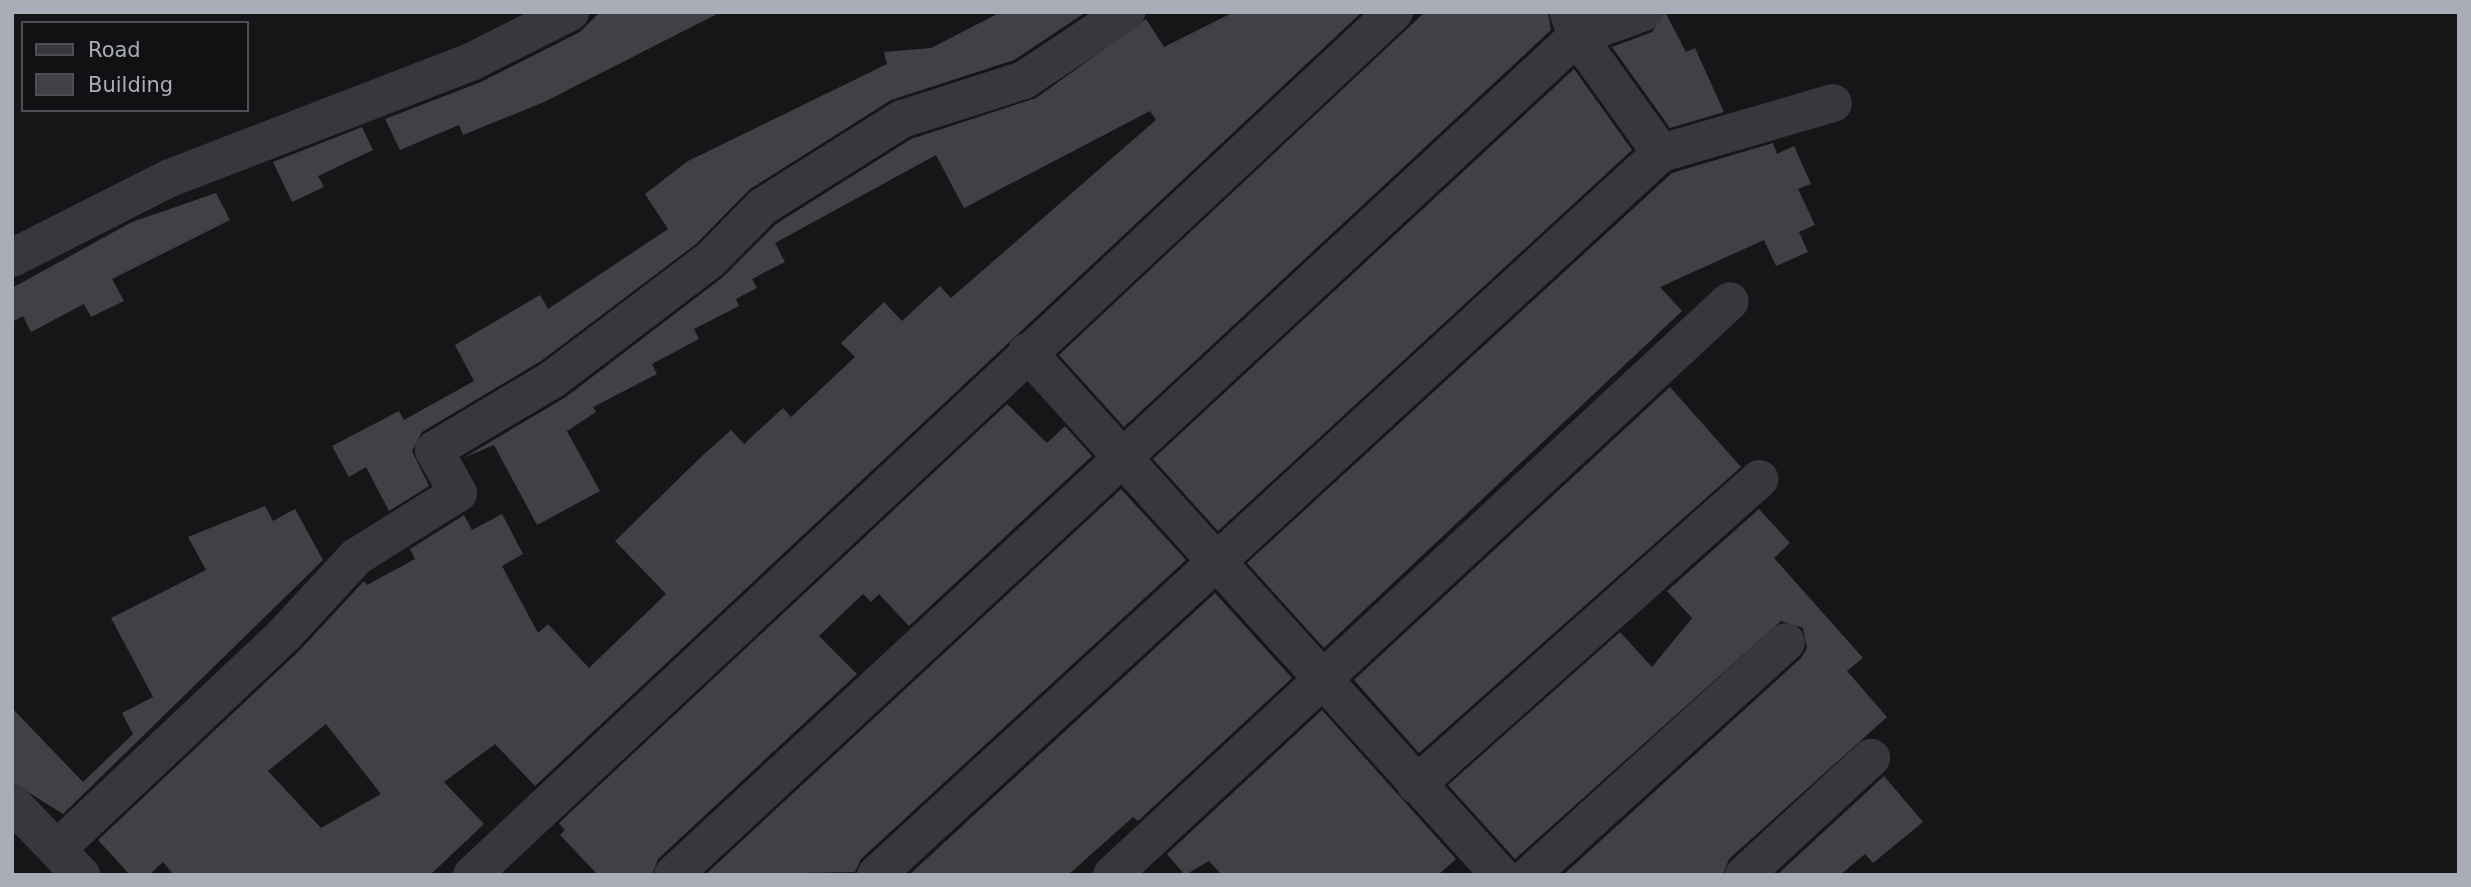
<!DOCTYPE html>
<style>
body{margin:0}
#map{position:relative;width:2471px;height:887px;overflow:hidden;background:#161618;font-family:"DejaVu Sans",sans-serif}
div>[style]{position:absolute}
.building>*{inset:0;background:#404145}
.minor>*{height:38px;margin:-19px;padding:0 19px;transform-origin:19px;border-radius:19px;background:#37383d}
span{translate:-50% -50%;white-space:nowrap;text-align:center;line-height:1.15;-webkit-text-stroke:6px #111113;paint-order:stroke}
.frame{position:absolute;inset:0;border:14px solid #a8adb8;pointer-events:none}
.legend{position:absolute;left:21px;top:21px;width:228px;height:91px;box-sizing:border-box;background:#111113;border:2px solid #4d4f55;margin:0;padding:9px 12px;list-style:none;font-size:21px;color:#a8adb8}
.legend li{display:flex;align-items:center;gap:14px;height:35px}
.legend b{width:35px;border:2px solid #4d4f55}
</style>
<div id="map">
<div class="building">
<div style="clip-path:polygon(600px 12px,721px 12px,544px 102px,463px 135px,459px 125px,400px 150px,385px 119px,481px 82px,580px 32px)"></div>
<div style="clip-path:polygon(1001px 12px,1086px 12px,1014px 60px,891px 100px,750px 189px,696px 244px,541px 361px,422px 432px,412px 451px,429px 486px,389px 511px,366px 467px,349px 477px,332px 446px,399px 411px,404px 420px,474px 381px,455px 345px,540px 295px,548px 309px,668px 229px,645px 194px,688px 161px,887px 64px,884px 52px,931px 48px)"></div>
<div style="clip-path:polygon(evenodd,1234px 12px,1362px 12px,535px 786px,495px 744px,444px 782px,484px 824px,430px 875px,174px 875px,163px 862px,149px 875px,130px 875px,98px 840px,299px 651px,364px 581px,367px 585px,415px 559px,410px 549px,464px 515px,472px 530px,502px 514px,523px 554px,502px 566px,538px 633px,548px 624px,589px 668px,666px 594px,615px 541px,701px 457px,731px 430px,744px 444px,783px 408px,791px 417px,855px 357px,841px 343px,884px 302px,902px 321px,940px 286px,951px 298px,1156px 120px,1150px 111px,964px 208px,936px 155px,775px 243px,785px 262px,752px 279px,757px 288px,736px 299px,739px 306px,694px 329px,699px 339px,652px 364px,657px 374px,593px 407px,596px 412px,567px 431px,600px 491px,537px 525px,494px 445px,463px 458px,566px 397px,723px 277px,776px 224px,911px 139px,1036px 98px,1146px 19px,1164px 47px,1234px 12px,326px 724px,381px 794px,321px 828px,268px 771px,326px 724px)"></div>
<div style="clip-path:polygon(1425px 12px,1548px 12px,1551px 30px,1124px 427px,1059px 355px)"></div>
<div style="clip-path:polygon(1665px 12px,1686px 52px,1695px 48px,1724px 112px,1670px 128px,1612px 47px,1652px 32px)"></div>
<div style="clip-path:polygon(1574px 69px,1632px 150px,1218px 531px,1153px 459px)"></div>
<div style="clip-path:polygon(362px 127px,373px 150px,318px 176px,324px 187px,292px 202px,273px 162px)"></div>
<div style="clip-path:polygon(1773px 143px,1777px 154px,1794px 146px,1811px 184px,1798px 189px,1815px 225px,1799px 232px,1808px 252px,1776px 266px,1764px 240px,1660px 287px,1682px 311px,1324px 648px,1247px 563px,1672px 173px)"></div>
<div style="clip-path:polygon(216px 193px,230px 220px,112px 279px,124px 301px,91px 317px,84px 304px,31px 332px,23px 316px,12px 322px,12px 288px,132px 222px)"></div>
<div style="clip-path:polygon(1670px 387px,1741px 467px,1419px 753px,1354px 680px)"></div>
<div style="clip-path:polygon(1007px 404px,1047px 443px,1065px 426px,1092px 456px,909px 626px,879px 594px,871px 602px,863px 594px,819px 636px,857px 674px,658px 859px,652px 875px,598px 875px,560px 835px,565px 830px,559px 823px)"></div>
<div style="clip-path:polygon(1121px 489px,1186px 560px,861px 859px,855px 872px,705px 875px)"></div>
<div style="clip-path:polygon(265px 506px,273px 521px,295px 509px,323px 560px,63px 814px,12px 782px,12px 708px,83px 782px,133px 734px,122px 713px,153px 697px,111px 618px,206px 570px,188px 537px)"></div>
<div style="clip-path:polygon(1759px 509px,1790px 543px,1774px 558px,1863px 658px,1847px 671px,1887px 717px,1729px 859px,1723px 875px,1563px 875px,1801px 658px,1807px 648px,1803px 628px,1781px 621px,1515px 859px,1448px 785px,1620px 632px,1652px 667px,1692px 618px,1667px 591px)"></div>
<div style="clip-path:polygon(1215px 593px,1292px 678px,1138px 821px,1133px 817px,1068px 875px,909px 875px)"></div>
<div style="clip-path:polygon(1322px 710px,1456px 859px,1438px 875px,1222px 875px,1209px 861px,1185px 875px,1167px 854px)"></div>
<div style="clip-path:polygon(1884px 776px,1923px 822px,1873px 863px,1865px 854px,1840px 875px,1777px 875px)"></div>
</div>
<div class="minor">
<div style="left:1569px;top:14px;width:23px;rotate:70deg"></div>
<div style="left:1577px;top:36px;width:144px;rotate:54.3deg"></div>
<div style="left:12px;top:258px;width:177px;rotate:-26.9deg"></div>
<div style="left:170px;top:178px;width:323px;rotate:-21.1deg"></div>
<div style="left:471px;top:62px;width:111px;rotate:-26.8deg"></div>
<div style="left:1027px;top:352px;width:705px;rotate:47.87deg"></div>
<div style="left:1416px;top:785px;width:460px;rotate:-41.7deg"></div>
<div style="left:12px;top:803px;width:100px;rotate:46.2deg"></div>
<div style="left:57px;top:849px;width:312px;rotate:-43.3deg"></div>
<div style="left:284px;top:635px;width:106px;rotate:-47.3deg"></div>
<div style="left:356px;top:557px;width:120px;rotate:-32.1deg"></div>
<div style="left:458px;top:493px;width:49px;rotate:-119.2deg"></div>
<div style="left:434px;top:450px;width:139px;rotate:-30.8deg"></div>
<div style="left:553px;top:379px;width:197px;rotate:-37.2deg"></div>
<div style="left:710px;top:260px;width:74px;rotate:-45.5deg"></div>
<div style="left:762px;top:207px;width:165px;rotate:-32.2deg"></div>
<div style="left:902px;top:119px;width:128px;rotate:-17.7deg"></div>
<div style="left:1024px;top:80px;width:123px;rotate:-33.7deg"></div>
<div style="left:472px;top:875px;width:1263px;rotate:-43.11deg"></div>
<div style="left:673px;top:875px;width:1233px;rotate:-42.86deg"></div>
<div style="left:1577px;top:36px;width:71px;rotate:-19.7deg"></div>
<div style="left:876px;top:875px;width:1067px;rotate:-42.61deg"></div>
<div style="left:1661px;top:153px;width:179px;rotate:-16.2deg"></div>
<div style="left:1112px;top:875px;width:843px;rotate:-42.89deg"></div>
<div style="left:1530px;top:875px;width:346px;rotate:-42.3deg"></div>
<div style="left:1744px;top:875px;width:173px;rotate:-42.7deg"></div>
</div>
<div class="frame"></div>
<ul class="legend">
<li><b style="height:9px;background:#37383d"></b>Road</li>
<li><b style="height:19px;background:#404145"></b>Building</li>
</ul>
</div>
